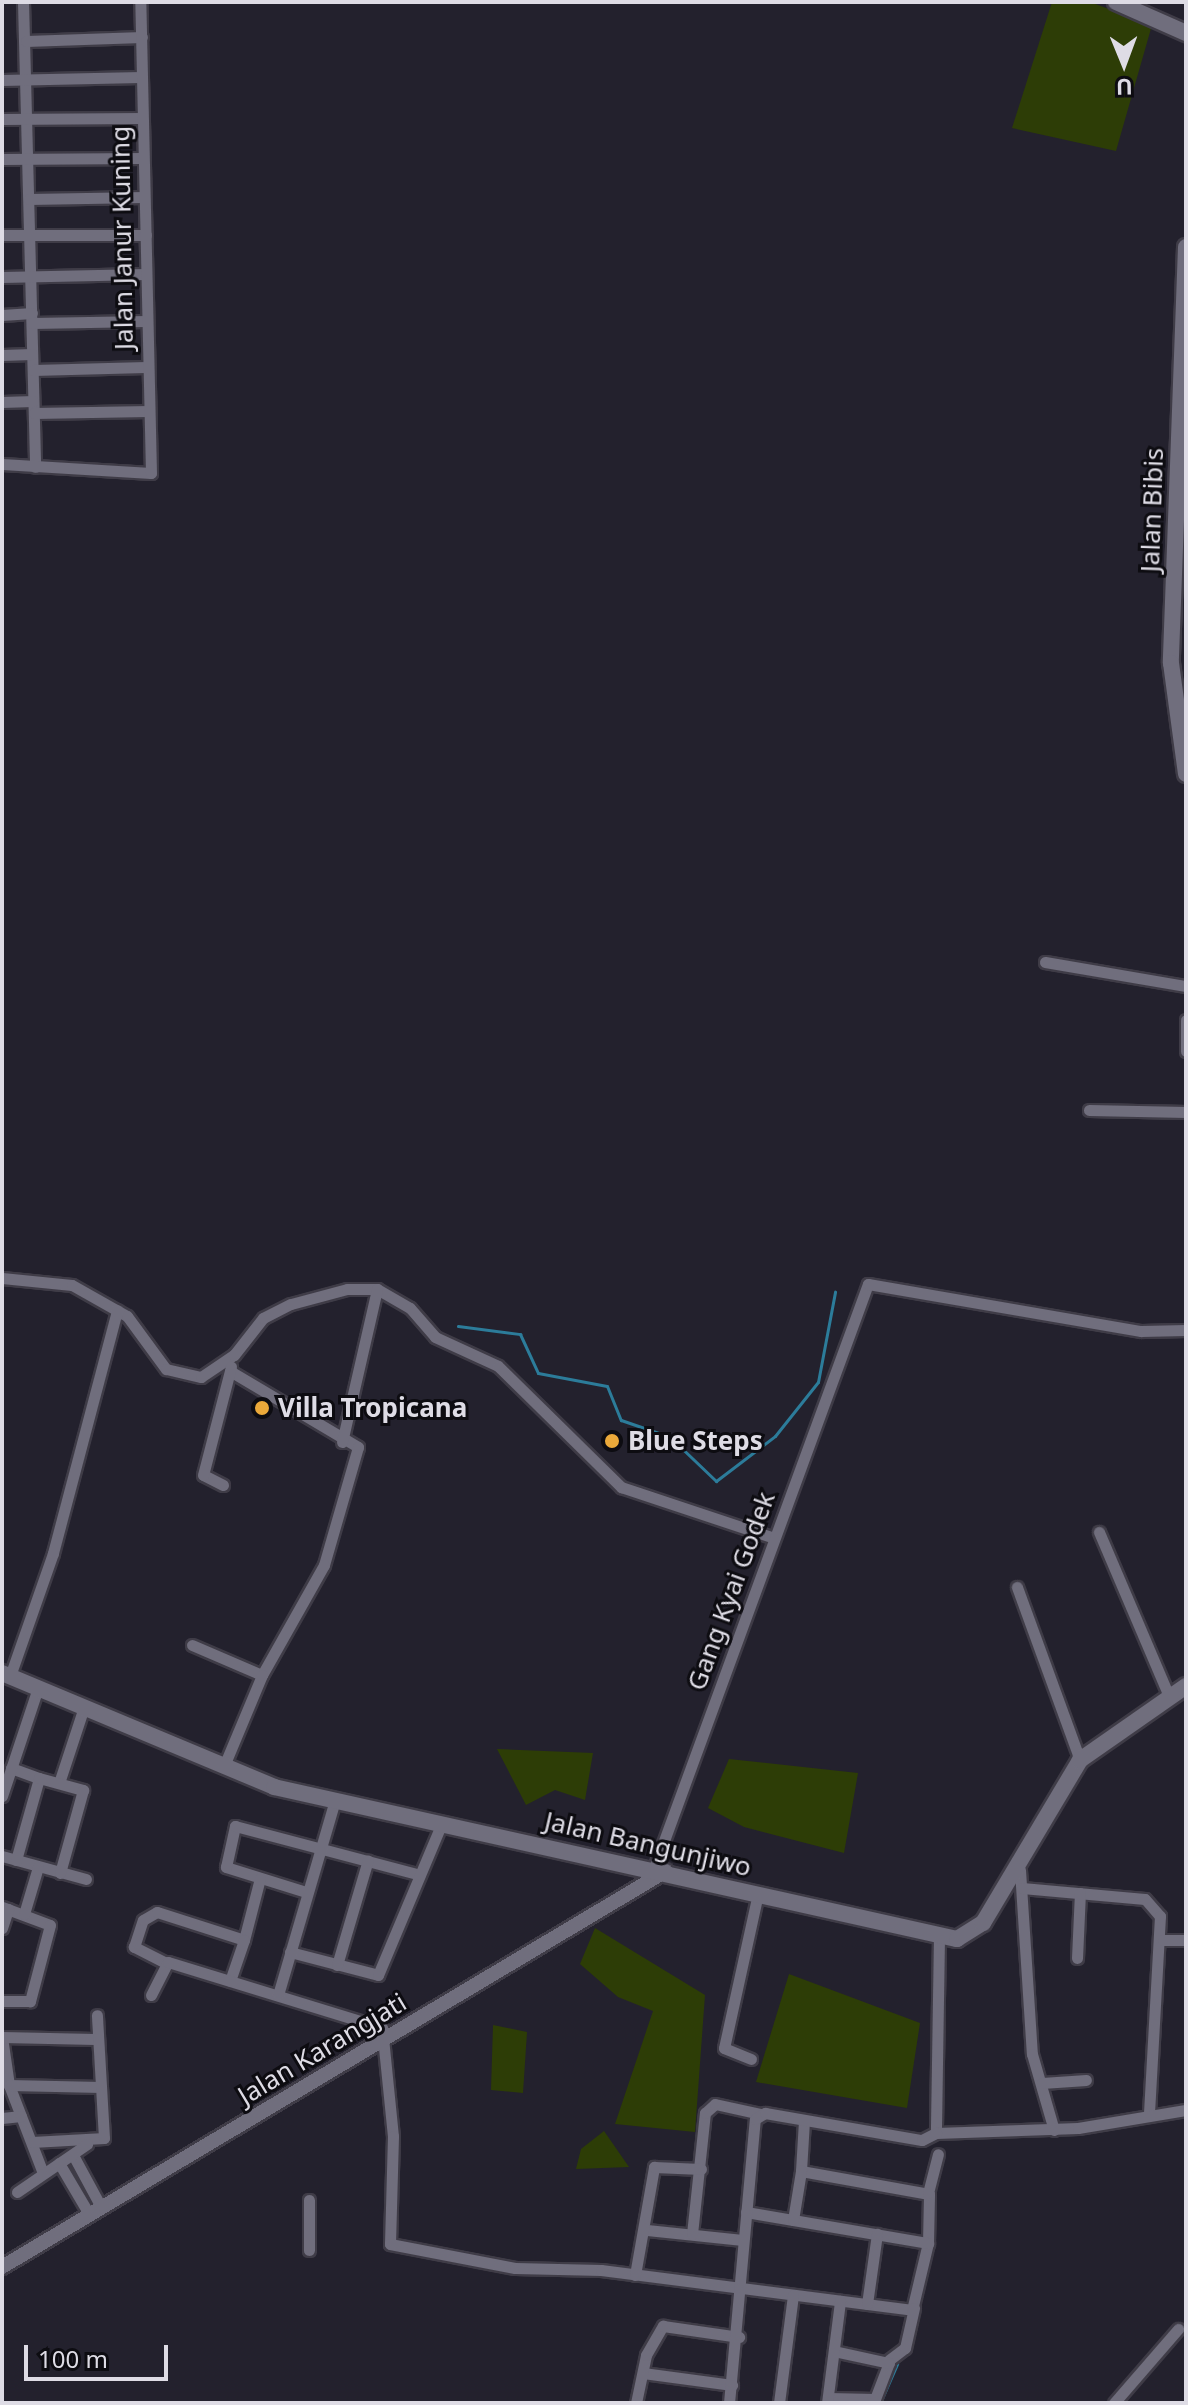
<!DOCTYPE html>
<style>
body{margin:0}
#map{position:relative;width:1188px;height:2405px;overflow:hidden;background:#23212d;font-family:"Noto Sans",sans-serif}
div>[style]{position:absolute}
.green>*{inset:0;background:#2d3d06}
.stream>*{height:3px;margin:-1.5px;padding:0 1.5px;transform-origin:1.5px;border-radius:1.5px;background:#2c7c9a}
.roads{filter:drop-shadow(2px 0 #3f3c47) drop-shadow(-2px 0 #3f3c47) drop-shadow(0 2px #3f3c47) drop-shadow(0 -2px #3f3c47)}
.minor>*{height:11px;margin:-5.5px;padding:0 5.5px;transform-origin:5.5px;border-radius:5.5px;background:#706e7d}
.tertiary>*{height:14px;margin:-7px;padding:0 7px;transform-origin:7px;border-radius:7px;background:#706e7d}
.secondary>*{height:16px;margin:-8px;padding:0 8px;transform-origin:8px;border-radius:8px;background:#706e7d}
.dots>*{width:22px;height:22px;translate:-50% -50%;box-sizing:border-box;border:4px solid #0d0c11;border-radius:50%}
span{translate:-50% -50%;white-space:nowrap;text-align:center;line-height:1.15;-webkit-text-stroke:6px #0d0c11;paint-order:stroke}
.street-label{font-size:26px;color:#dedce5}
.poi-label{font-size:26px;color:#dedce5;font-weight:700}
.left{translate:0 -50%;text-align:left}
.frame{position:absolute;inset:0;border:4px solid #dedce5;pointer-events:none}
.north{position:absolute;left:1084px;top:24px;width:80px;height:80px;-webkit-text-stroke:6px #0d0c11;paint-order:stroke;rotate:179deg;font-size:22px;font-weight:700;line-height:32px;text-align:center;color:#dedce5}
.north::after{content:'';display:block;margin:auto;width:28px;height:36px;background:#dedce5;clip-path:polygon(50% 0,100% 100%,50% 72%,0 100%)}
.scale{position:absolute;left:24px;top:2345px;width:144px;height:36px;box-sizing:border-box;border:4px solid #dedce5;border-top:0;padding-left:10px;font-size:24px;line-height:28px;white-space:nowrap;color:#dedce5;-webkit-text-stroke:6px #0d0c11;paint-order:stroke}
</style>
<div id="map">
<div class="green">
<div style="clip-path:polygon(1052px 2px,1090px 2px,1152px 25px,1116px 151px,1012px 128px)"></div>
<div style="clip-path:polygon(497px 1749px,593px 1753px,585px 1800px,555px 1790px,526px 1805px)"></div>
<div style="clip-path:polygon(729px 1759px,858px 1773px,844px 1853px,744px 1827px,708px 1808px)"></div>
<div style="clip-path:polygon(595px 1928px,705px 1995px,695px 2132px,615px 2124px,653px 2011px,618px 1997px,580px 1964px)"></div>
<div style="clip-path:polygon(789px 1974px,920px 2023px,907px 2108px,756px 2082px)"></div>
<div style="clip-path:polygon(493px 2025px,527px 2032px,523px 2093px,491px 2090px)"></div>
<div style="clip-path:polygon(604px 2131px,629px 2167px,576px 2169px,581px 2149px)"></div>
</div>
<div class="stream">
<div style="left:458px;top:1326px;width:63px;rotate:7.4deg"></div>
<div style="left:520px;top:1334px;width:43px;rotate:65.2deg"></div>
<div style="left:538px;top:1373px;width:70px;rotate:10.7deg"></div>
<div style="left:607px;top:1386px;width:37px;rotate:68deg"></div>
<div style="left:621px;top:1420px;width:52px;rotate:19.1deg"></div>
<div style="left:670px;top:1437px;width:64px;rotate:43.7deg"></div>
<div style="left:716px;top:1481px;width:74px;rotate:-37.3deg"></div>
<div style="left:775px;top:1436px;width:69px;rotate:-51.5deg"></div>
<div style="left:818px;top:1382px;width:92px;rotate:-79.3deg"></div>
<div style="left:880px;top:2403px;width:43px;rotate:-66.4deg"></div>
</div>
<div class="roads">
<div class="minor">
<div style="left:23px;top:2px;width:465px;rotate:88.5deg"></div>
<div style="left:26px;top:41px;width:116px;rotate:-2deg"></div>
<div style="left:2px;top:80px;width:139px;rotate:-1.2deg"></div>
<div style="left:2px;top:119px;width:140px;rotate:-0.4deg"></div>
<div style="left:2px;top:159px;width:141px;rotate:-0.4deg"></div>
<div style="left:29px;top:199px;width:115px;rotate:-1deg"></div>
<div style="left:2px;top:235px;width:144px"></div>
<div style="left:2px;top:277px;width:144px;rotate:-1.2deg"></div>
<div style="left:2px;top:315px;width:30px;rotate:-4deg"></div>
<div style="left:32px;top:323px;width:114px;rotate:-1deg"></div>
<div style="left:2px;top:355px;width:30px;rotate:-2deg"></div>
<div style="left:33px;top:370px;width:113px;rotate:-1.5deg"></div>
<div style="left:2px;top:402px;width:31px;rotate:-2deg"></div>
<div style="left:34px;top:413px;width:115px;rotate:-1deg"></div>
<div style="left:2px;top:464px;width:149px;rotate:3.5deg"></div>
<div style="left:151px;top:473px;width:471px;rotate:-91.3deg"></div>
<div style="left:1045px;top:962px;width:143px;rotate:9.7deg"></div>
<div style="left:1186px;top:1020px;width:31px;rotate:90deg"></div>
<div style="left:1089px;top:1110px;width:97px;rotate:1.2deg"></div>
<div style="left:2px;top:1278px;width:70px;rotate:5.7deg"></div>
<div style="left:72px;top:1285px;width:63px;rotate:29.4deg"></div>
<div style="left:127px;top:1316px;width:66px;rotate:53.7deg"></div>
<div style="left:166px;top:1369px;width:36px;rotate:13deg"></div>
<div style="left:201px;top:1377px;width:40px;rotate:-34deg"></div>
<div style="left:234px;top:1355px;width:47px;rotate:-51.9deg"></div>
<div style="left:263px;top:1318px;width:31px;rotate:-27deg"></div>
<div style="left:291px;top:1304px;width:58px;rotate:-15deg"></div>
<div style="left:347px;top:1289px;width:30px"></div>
<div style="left:377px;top:1289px;width:38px;rotate:30deg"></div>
<div style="left:410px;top:1308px;width:38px;rotate:49deg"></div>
<div style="left:435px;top:1337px;width:69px;rotate:24.7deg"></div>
<div style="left:498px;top:1366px;width:173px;rotate:44.5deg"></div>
<div style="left:621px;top:1487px;width:161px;rotate:18.4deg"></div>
<div style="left:230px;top:1371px;width:149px;rotate:30.7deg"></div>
<div style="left:358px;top:1447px;width:123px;rotate:106.1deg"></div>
<div style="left:324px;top:1565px;width:126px;rotate:119.4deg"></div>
<div style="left:342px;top:1442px;width:157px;rotate:-77.1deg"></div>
<div style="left:223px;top:1485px;width:22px;rotate:-153deg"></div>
<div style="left:203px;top:1475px;width:112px;rotate:-75.5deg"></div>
<div style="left:1099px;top:1532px;width:178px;rotate:66.9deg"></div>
<div style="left:1017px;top:1587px;width:184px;rotate:70deg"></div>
<div style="left:192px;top:1645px;width:76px;rotate:23.2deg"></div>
<div style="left:262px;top:1675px;width:99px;rotate:112.7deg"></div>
<div style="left:10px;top:1676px;width:130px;rotate:-70.7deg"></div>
<div style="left:53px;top:1553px;width:251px;rotate:-75.2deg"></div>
<div style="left:11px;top:1768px;width:30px;rotate:20deg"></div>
<div style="left:59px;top:1783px;width:80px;rotate:-71.8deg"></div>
<div style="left:2px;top:1796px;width:114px;rotate:-71.6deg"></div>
<div style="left:2px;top:1856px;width:87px;rotate:15.3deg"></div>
<div style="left:16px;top:1860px;width:85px;rotate:-74.3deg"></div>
<div style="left:39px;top:1778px;width:46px;rotate:15.3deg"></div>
<div style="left:83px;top:1790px;width:86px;rotate:105.5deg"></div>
<div style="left:654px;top:1868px;width:622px;rotate:-69.88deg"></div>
<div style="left:868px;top:1284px;width:277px;rotate:9.8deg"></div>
<div style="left:1141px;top:1331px;width:45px;rotate:-1.3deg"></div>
<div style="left:1020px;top:1870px;width:184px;rotate:86.3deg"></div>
<div style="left:1032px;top:2054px;width:79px;rotate:73.9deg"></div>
<div style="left:1022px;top:1888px;width:123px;rotate:5.1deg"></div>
<div style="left:1145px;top:1899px;width:23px;rotate:49deg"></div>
<div style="left:1160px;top:1916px;width:197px;rotate:93.2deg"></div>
<div style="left:306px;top:1892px;width:84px;rotate:-162.6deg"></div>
<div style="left:226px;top:1867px;width:42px;rotate:-77.6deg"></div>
<div style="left:235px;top:1826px;width:191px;rotate:14.8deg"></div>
<div style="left:2px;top:1907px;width:51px;rotate:20.6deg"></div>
<div style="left:50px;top:1925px;width:79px;rotate:104.7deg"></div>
<div style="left:30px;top:2001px;width:28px;rotate:180deg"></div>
<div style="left:24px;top:1914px;width:49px;rotate:-73.4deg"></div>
<div style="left:2px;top:1928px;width:20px;rotate:-72deg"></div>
<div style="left:939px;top:1936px;width:197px;rotate:90.9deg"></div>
<div style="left:936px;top:2133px;width:142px;rotate:-2deg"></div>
<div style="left:1078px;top:2128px;width:109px;rotate:-9.5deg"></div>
<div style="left:244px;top:1940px;width:64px;rotate:-75.5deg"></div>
<div style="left:1163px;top:1940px;width:23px"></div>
<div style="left:290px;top:1952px;width:91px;rotate:14.6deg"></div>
<div style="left:378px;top:1975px;width:165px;rotate:-67.2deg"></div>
<div style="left:1077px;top:1958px;width:65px;rotate:-87.4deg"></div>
<div style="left:164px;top:1962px;width:34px;rotate:-153deg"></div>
<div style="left:134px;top:1947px;width:28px;rotate:-72deg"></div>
<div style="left:143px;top:1920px;width:16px;rotate:-30deg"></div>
<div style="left:157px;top:1912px;width:91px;rotate:17.8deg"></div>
<div style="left:244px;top:1940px;width:43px;rotate:108.9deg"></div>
<div style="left:337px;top:1965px;width:109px;rotate:-73.6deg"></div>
<div style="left:151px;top:1995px;width:37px;rotate:-63deg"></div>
<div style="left:168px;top:1962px;width:224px;rotate:17.1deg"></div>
<div style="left:382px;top:2028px;width:109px;rotate:84.2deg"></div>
<div style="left:393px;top:2136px;width:108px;rotate:91.6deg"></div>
<div style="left:390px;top:2244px;width:127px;rotate:10.9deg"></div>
<div style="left:515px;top:2268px;width:86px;rotate:1.3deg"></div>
<div style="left:601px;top:2270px;width:314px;rotate:7.3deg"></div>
<div style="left:912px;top:2310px;width:69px;rotate:-76.6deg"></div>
<div style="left:928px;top:2243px;width:49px;rotate:-88.8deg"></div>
<div style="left:929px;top:2194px;width:130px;rotate:-169.8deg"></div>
<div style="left:801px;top:2171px;width:51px;rotate:-86.6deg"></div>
<div style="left:278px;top:1995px;width:203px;rotate:-73.7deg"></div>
<div style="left:2px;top:2037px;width:49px;rotate:81.7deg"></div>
<div style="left:9px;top:2085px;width:94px;rotate:68.9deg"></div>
<div style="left:2px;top:2037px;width:93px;rotate:1.2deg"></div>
<div style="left:751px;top:2059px;width:29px;rotate:-158deg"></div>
<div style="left:724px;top:2048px;width:159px;rotate:-77.6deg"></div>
<div style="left:1042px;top:2083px;width:44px;rotate:-3.9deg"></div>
<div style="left:9px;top:2085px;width:92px;rotate:1.2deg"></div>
<div style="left:2px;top:2118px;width:19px;rotate:-6deg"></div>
<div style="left:32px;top:2142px;width:72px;rotate:-3.2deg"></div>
<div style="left:104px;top:2138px;width:123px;rotate:-93.3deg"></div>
<div style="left:73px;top:2155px;width:59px;rotate:61.7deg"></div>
<div style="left:59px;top:2163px;width:59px;rotate:59.5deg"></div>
<div style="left:17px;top:2192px;width:85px;rotate:-34.4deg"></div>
<div style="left:928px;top:2193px;width:40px;rotate:-75.6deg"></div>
<div style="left:309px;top:2200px;width:50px;rotate:90deg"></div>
<div style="left:746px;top:2212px;width:185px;rotate:9.7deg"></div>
<div style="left:793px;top:2220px;width:50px;rotate:-80.7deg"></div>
<div style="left:647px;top:2230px;width:96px;rotate:6deg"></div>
<div style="left:692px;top:2234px;width:122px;rotate:-83.9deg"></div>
<div style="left:705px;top:2113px;width:13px;rotate:-42deg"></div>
<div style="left:715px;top:2104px;width:46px;rotate:12.5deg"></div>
<div style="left:635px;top:2275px;width:110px;rotate:-80deg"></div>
<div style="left:654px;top:2167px;width:47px;rotate:2.4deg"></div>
<div style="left:867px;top:2304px;width:71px;rotate:-81.9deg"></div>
<div style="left:889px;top:2360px;width:20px;rotate:-37deg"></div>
<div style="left:905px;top:2348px;width:41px;rotate:-77.3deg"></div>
<div style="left:643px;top:2373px;width:90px;rotate:7.7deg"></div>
<div style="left:828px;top:2398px;width:47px;rotate:1.2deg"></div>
<div style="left:875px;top:2399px;width:39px;rotate:-69deg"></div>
<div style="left:889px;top:2363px;width:56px;rotate:-167.7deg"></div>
<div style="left:636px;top:2403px;width:49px;rotate:-78.2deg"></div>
<div style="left:646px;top:2355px;width:34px;rotate:-60deg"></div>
<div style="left:663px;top:2326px;width:77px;rotate:8.2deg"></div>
<div style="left:729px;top:2403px;width:285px;rotate:-84.8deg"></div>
<div style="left:755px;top:2119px;width:12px;rotate:-31deg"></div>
<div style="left:765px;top:2113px;width:159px;rotate:9.8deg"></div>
<div style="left:922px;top:2140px;width:16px;rotate:-27deg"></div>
<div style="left:779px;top:2403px;width:109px;rotate:-82.6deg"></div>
<div style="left:827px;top:2403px;width:103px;rotate:-82.7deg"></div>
<div style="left:1114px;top:2403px;width:98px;rotate:-49.1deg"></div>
</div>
<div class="tertiary">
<div style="left:2px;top:2267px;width:773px;rotate:-30.81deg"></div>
</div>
<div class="secondary">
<div style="left:1116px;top:2px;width:77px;rotate:23.9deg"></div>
<div style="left:1186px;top:247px;width:416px;rotate:92.1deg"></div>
<div style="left:1171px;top:663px;width:112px;rotate:82.3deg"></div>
<div style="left:2px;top:1673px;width:295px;rotate:22.7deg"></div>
<div style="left:274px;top:1787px;width:700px;rotate:12.55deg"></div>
<div style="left:957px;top:1939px;width:31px;rotate:-32deg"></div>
<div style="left:983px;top:1923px;width:190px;rotate:-59.2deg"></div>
<div style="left:1080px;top:1760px;width:129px;rotate:-34.9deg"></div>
</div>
</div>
<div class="dots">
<div style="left:262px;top:1408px;background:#eba93a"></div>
<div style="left:612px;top:1441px;background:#eba93a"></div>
</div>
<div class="street-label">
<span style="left:122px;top:238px;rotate:-91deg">Jalan Janur Kuning</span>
<span style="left:1152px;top:510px;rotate:-88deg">Jalan Bibis</span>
<span style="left:731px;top:1591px;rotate:-70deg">Gang Kyai Godek</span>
<span style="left:648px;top:1844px;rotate:13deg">Jalan Bangunjiwo</span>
<span style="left:322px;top:2049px;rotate:-31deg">Jalan Karangjati</span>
</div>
<div class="poi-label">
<span class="left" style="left:278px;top:1408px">Villa Tropicana</span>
<span class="left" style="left:628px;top:1441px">Blue Steps</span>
</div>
<div class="frame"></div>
<div class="north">U</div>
<div class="scale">100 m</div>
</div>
